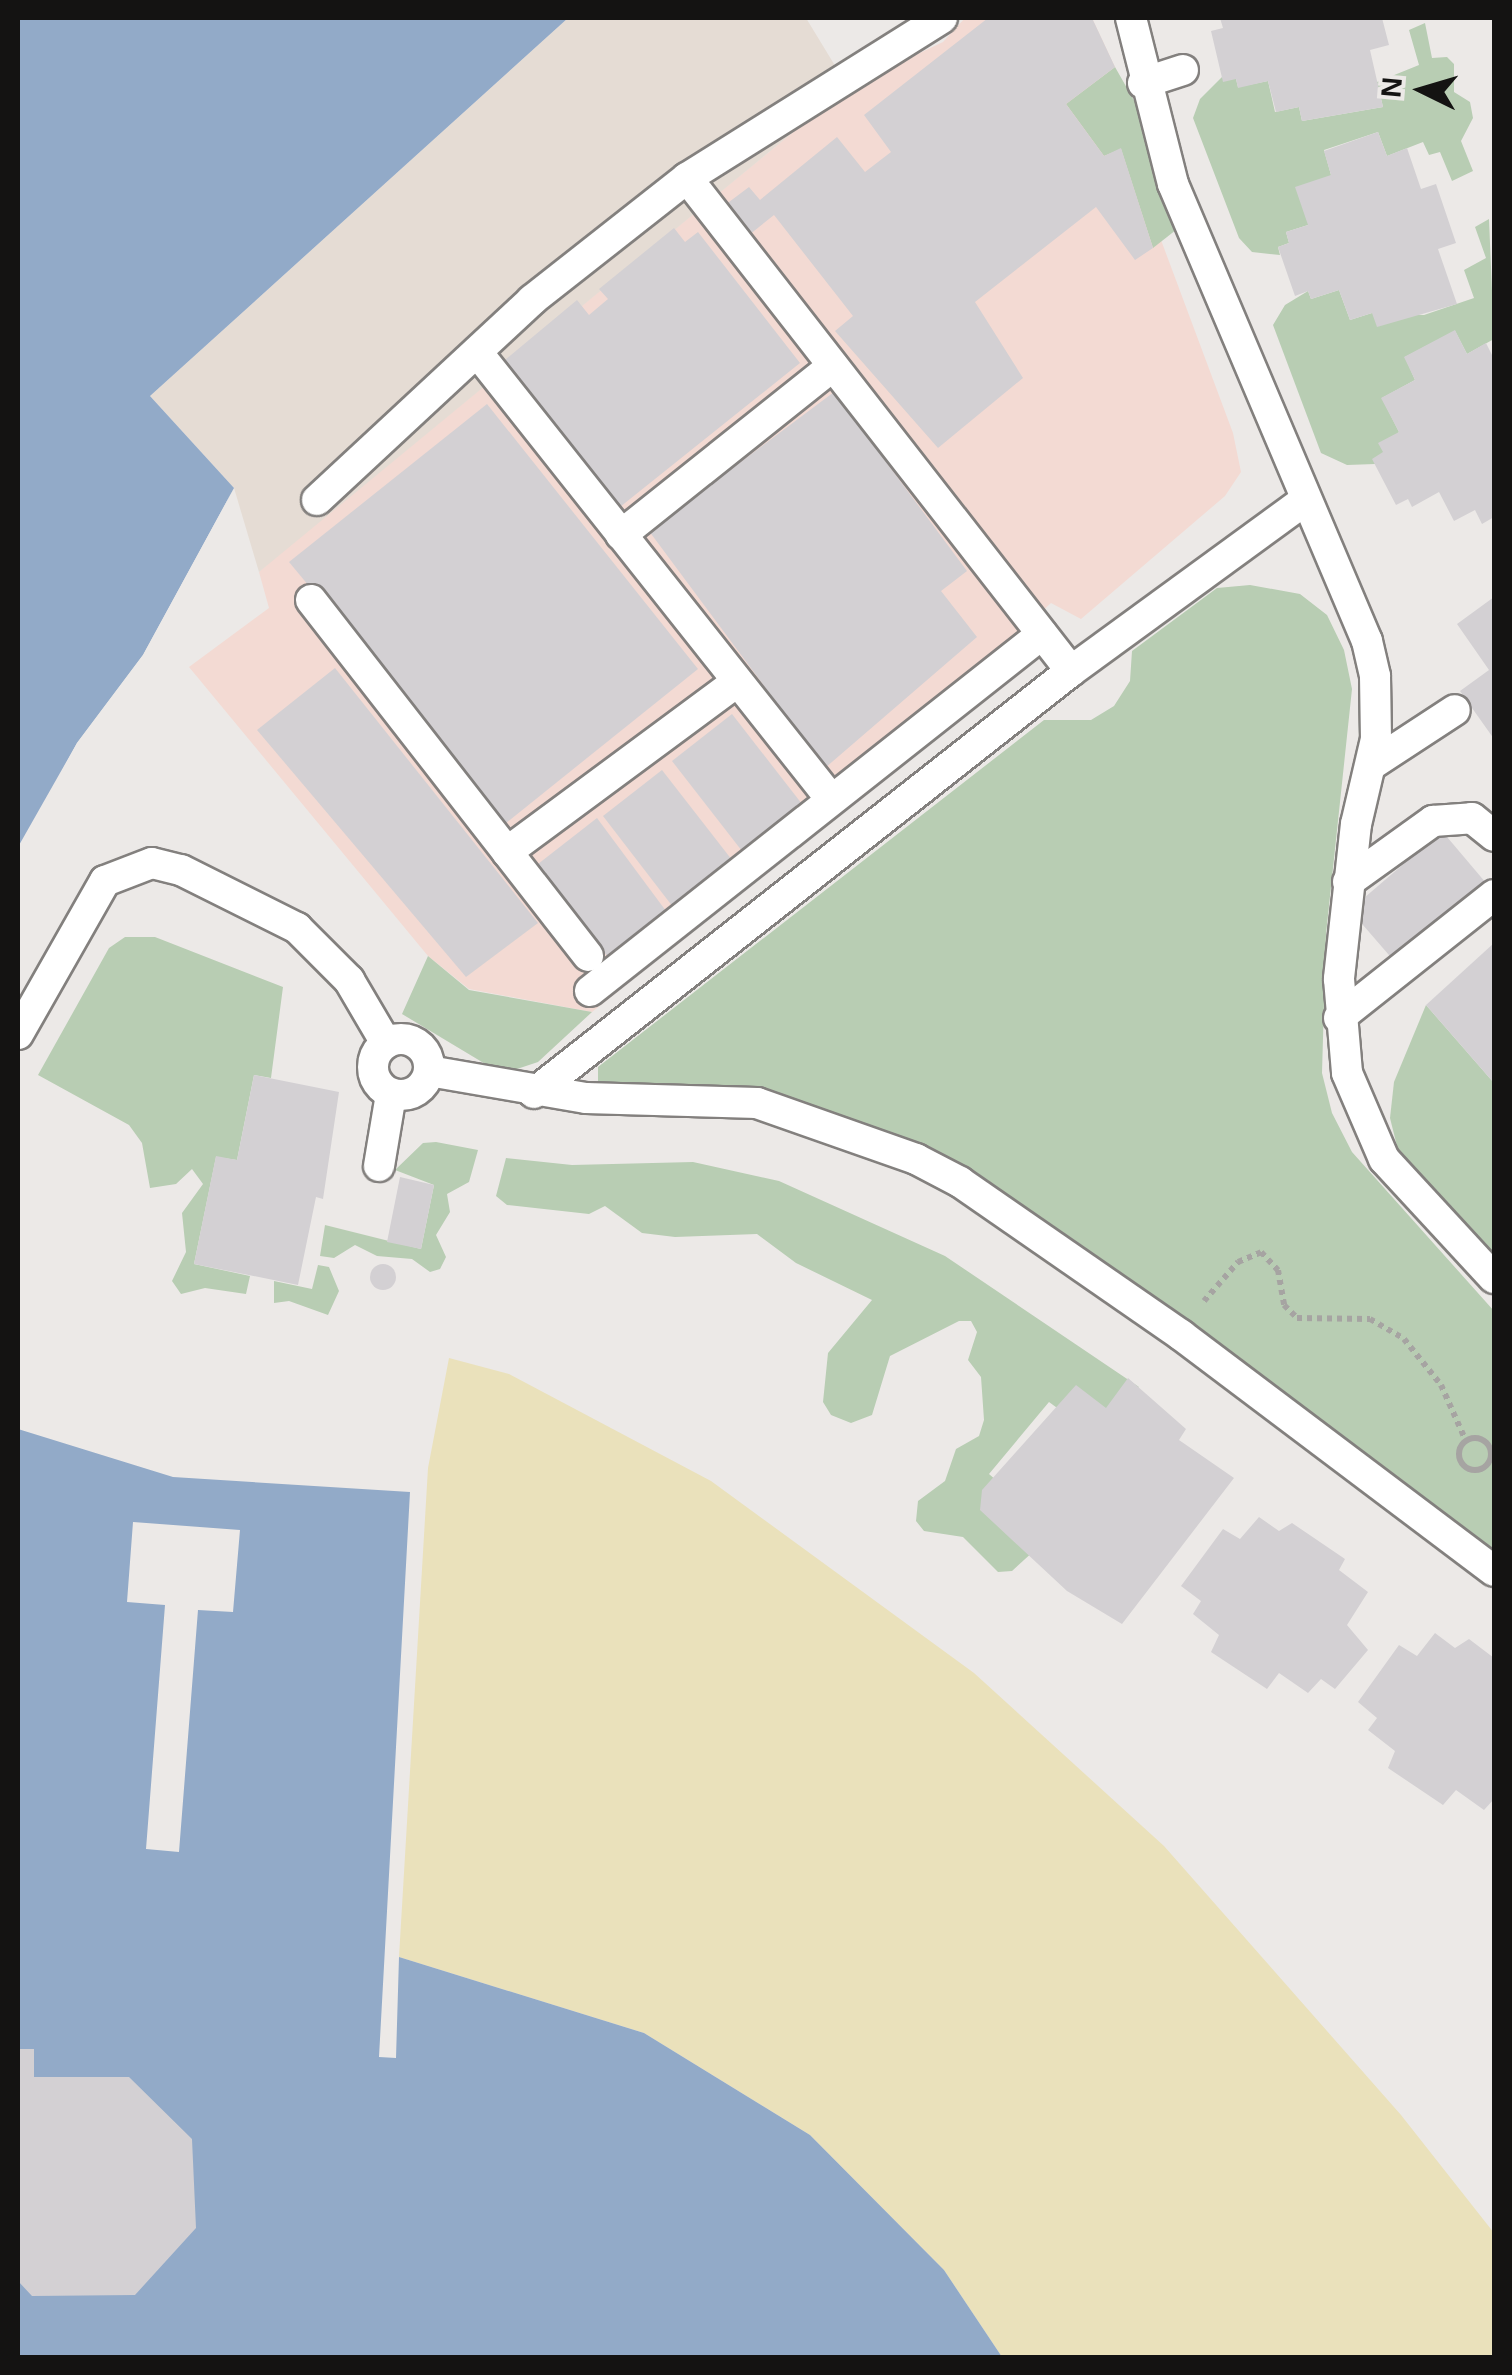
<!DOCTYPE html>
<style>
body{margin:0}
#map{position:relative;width:1512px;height:2375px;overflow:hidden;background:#ece9e7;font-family:Helvetica,sans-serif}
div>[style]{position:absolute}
.commercial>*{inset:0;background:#f3dad3}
.built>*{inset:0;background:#e5dcd4}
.green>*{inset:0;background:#b8cdb3}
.sand>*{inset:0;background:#eae1bb}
.water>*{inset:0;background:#92aac8}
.pier>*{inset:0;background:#ece9e7}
.building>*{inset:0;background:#d3d0d3}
.round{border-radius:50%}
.path>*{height:6px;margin-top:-3px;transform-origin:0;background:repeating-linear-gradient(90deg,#a6a4a2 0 5px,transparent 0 10px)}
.path>.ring{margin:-3px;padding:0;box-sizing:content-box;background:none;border:6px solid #a6a4a2;border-radius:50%}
.roads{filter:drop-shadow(2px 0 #83807e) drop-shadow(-2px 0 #83807e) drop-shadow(0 2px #83807e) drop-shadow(0 -2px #83807e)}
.lane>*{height:30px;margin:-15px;padding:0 15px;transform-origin:15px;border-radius:15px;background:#fff}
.lane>.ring{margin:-15px;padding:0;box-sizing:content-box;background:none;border:30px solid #fff;border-radius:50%}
span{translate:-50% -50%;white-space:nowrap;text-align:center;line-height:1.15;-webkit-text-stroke:9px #ece9e7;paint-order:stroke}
.frame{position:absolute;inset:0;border:20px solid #141312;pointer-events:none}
.north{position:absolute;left:1372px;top:40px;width:100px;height:100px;-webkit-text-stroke:8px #ece9e7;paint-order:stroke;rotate:275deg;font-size:28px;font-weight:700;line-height:40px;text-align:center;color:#141312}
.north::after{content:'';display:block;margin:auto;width:35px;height:45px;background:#141312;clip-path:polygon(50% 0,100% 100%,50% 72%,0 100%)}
</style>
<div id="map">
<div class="commercial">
<div style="clip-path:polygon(965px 18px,1092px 18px,1115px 67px,1067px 104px,1121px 148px,1154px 247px,1161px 240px,1233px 433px,1241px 472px,1225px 496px,1081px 619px,1051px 603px,1004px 647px,1019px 671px,592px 1012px,469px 989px,428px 956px,189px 667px,269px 608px,259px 572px,271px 561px,848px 87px,943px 42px)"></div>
</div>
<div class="built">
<div style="clip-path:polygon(568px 18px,806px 18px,848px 87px,259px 572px,234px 488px,150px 396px)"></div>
</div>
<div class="green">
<div style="clip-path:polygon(1425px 23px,1432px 58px,1447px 57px,1454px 64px,1454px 92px,1470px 102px,1473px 118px,1461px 141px,1473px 171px,1452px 181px,1440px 152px,1429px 155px,1423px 142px,1387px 156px,1378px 132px,1324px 150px,1331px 175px,1308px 225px,1286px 232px,1289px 243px,1278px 247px,1280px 255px,1252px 252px,1239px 238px,1193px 118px,1200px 99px,1222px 77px,1236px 79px,1238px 87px,1268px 81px,1275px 112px,1299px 107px,1302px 121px,1383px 107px,1377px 82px,1419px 65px,1409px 30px)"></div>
<div style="clip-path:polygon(1115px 67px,1148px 125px,1181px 226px,1153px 248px,1121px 149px,1104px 156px,1066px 104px)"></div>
<div style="clip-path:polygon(1489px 219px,1494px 339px,1467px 354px,1455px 331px,1405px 357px,1415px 380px,1382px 398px,1399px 432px,1375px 464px,1347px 465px,1321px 453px,1273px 325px,1285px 305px,1308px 291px,1311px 299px,1339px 290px,1350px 320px,1372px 313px,1424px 315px,1474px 298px,1464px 270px,1486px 258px,1475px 227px)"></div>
<div style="clip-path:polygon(1250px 585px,1300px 594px,1327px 615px,1344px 650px,1352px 689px,1326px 934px,1322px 1073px,1332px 1113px,1352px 1152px,1494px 1311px,1494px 1567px,874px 1140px,608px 1090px,598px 1082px,598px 1067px,1044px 720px,1091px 720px,1114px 706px,1130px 681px,1132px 651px,1217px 588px)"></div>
<div style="clip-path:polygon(125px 937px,155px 937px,283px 987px,271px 1078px,254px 1075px,237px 1160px,216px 1157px,194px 1264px,250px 1276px,246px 1294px,205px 1288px,181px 1294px,172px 1281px,186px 1252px,182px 1213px,203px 1184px,192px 1169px,176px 1184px,150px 1188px,142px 1143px,129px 1125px,38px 1075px,109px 948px)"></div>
<div style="clip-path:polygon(428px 956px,469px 990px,592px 1012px,538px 1062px,502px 1074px,402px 1014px)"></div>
<div style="clip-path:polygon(1426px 1005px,1494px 1083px,1494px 1255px,1455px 1229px,1400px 1158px,1390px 1118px,1394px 1082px)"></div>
<div style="clip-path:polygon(436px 1142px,478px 1150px,469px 1182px,447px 1194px,450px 1212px,436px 1235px,446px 1257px,440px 1269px,430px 1272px,412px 1259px,377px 1256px,355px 1245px,334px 1258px,320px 1256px,325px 1225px,421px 1249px,434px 1185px,395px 1170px,423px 1143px)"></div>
<div style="clip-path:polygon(506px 1158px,572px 1165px,693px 1162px,779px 1181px,945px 1256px,1139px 1387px,1110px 1418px,1064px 1413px,1049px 1402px,989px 1474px,1005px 1488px,1035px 1550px,1012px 1571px,998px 1572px,963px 1537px,924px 1531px,916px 1521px,918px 1501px,945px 1481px,956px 1449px,979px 1436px,984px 1420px,981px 1377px,968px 1360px,977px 1332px,971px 1321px,959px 1321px,890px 1356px,872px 1415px,851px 1423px,831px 1415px,823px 1402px,828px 1353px,872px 1300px,796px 1263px,757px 1234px,675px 1237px,642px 1233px,605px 1206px,589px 1214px,507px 1205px,496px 1196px)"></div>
<div style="clip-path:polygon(318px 1265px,329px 1267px,339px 1291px,328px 1315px,289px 1301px,274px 1303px,274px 1281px,312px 1289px)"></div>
</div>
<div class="sand">
<div style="clip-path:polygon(449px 1358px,509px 1374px,711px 1481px,974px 1673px,1164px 1846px,1401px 2115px,1494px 2233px,1494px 2357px,1002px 2357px,944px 2270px,810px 2135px,644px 2033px,399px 1957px,428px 1468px)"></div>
</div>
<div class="water">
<div style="clip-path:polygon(18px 18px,568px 18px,150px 396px,234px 488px,143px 655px,77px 743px,18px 847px)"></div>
<div style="clip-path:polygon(18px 1429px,173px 1477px,410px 1492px,379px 2057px,396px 2058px,399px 1957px,644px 2033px,810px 2135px,944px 2270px,1002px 2357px,18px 2357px)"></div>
</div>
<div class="pier">
<div style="clip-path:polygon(234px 488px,147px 657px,81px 746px,18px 852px,77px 743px,143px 655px)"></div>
<div style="clip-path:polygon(133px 1522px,240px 1530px,233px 1612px,198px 1610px,179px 1852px,146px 1849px,165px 1605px,127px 1602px)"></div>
</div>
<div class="building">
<div style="clip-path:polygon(988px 18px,1092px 18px,1115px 67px,1066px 104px,1104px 156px,1121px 148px,1153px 248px,1135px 260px,1096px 207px,975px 302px,1023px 378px,938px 448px,835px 331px,853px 316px,774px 215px,749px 235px,725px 205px,749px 187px,760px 200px,837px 137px,865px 172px,891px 152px,864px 115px)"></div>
<div style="clip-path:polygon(1220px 18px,1382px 18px,1389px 45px,1370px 50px,1383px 107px,1302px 121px,1299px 107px,1276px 112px,1268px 81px,1238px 88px,1236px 79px,1223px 82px,1211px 31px,1223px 28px)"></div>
<div style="clip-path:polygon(1378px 132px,1387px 156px,1407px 148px,1421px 189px,1436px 184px,1456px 243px,1438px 249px,1457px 304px,1377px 327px,1372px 313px,1350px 320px,1339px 290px,1311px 299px,1308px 291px,1295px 296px,1278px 247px,1289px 243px,1286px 232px,1308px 225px,1295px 187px,1331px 175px,1324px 151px)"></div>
<div style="clip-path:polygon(674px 228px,685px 242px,698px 232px,800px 363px,615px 511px,499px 365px,577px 300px,589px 315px,608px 299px,599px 289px)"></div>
<div style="clip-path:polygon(1455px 330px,1467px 354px,1486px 343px,1494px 359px,1494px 517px,1482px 524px,1475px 510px,1454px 521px,1439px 492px,1412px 507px,1408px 499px,1396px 505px,1372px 459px,1383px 452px,1378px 443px,1399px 432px,1381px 398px,1415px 380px,1404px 357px)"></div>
<div style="clip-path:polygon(834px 392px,967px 571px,941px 591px,977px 637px,825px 768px,649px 531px)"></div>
<div style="clip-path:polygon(487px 404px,698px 669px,506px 823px,289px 562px)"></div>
<div style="clip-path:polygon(1494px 597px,1494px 739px,1460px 691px,1489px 670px,1457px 624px)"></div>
<div style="clip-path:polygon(335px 668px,538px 923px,466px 977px,257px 730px)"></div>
<div style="clip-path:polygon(732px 714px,802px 804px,742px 851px,672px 761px)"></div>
<div style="clip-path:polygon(662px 770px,732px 860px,673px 907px,603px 816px)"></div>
<div style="clip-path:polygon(597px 818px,666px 911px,607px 956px,538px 864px)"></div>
<div style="clip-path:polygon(1442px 831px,1486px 883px,1395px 962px,1350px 910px)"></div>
<div style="clip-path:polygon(1494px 943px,1494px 1083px,1426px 1005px)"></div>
<div style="clip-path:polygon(254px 1075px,339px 1092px,323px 1199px,316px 1197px,298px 1285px,194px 1264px,216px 1156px,237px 1160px)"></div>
<div style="clip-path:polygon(400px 1177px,434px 1185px,421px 1249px,387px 1242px)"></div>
<div class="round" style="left:370px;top:1264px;width:26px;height:26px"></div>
<div style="clip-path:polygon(1128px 1378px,1186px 1429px,1179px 1440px,1234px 1478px,1122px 1624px,1067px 1591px,980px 1510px,982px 1490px,1076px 1385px,1106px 1408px)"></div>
<div style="clip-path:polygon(1259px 1517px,1279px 1531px,1292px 1523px,1345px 1559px,1339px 1570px,1368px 1592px,1347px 1625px,1368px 1650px,1335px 1689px,1321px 1679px,1308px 1693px,1279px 1673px,1267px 1689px,1211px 1652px,1219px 1635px,1193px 1614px,1201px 1601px,1181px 1586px,1223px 1529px,1240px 1539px)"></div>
<div style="clip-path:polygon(1435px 1633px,1455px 1648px,1469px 1639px,1494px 1658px,1494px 1799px,1484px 1810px,1456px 1790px,1443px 1805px,1388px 1768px,1395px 1751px,1368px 1730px,1377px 1718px,1358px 1702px,1399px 1645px,1417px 1656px)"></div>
<div style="clip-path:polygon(18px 2049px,34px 2049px,34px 2077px,129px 2077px,192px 2139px,196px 2228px,135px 2295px,32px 2296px,18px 2281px)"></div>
</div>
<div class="path">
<div style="left:1204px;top:1301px;width:52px;rotate:-48.9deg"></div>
<div style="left:1238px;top:1262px;width:25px;rotate:-23deg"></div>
<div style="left:1261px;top:1252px;width:25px;rotate:47deg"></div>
<div style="left:1278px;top:1270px;width:36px;rotate:80deg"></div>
<div style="left:1284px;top:1305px;width:18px;rotate:45deg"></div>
<div style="left:1297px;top:1318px;width:73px;rotate:0.8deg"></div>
<div style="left:1370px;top:1319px;width:39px;rotate:30deg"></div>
<div style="left:1404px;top:1339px;width:59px;rotate:51.2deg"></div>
<div style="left:1441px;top:1385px;width:59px;rotate:66deg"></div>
<div class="ring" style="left:1459px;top:1438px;width:26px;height:26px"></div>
</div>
<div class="roads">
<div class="lane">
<div style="left:1131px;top:18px;width:171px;rotate:75.8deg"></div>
<div style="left:1173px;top:184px;width:496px;rotate:67deg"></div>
<div style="left:1367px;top:641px;width:36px;rotate:77deg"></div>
<div style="left:1375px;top:676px;width:63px;rotate:89.1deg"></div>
<div style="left:1376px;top:739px;width:87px;rotate:103.2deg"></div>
<div style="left:1356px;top:824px;width:156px;rotate:96.3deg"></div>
<div style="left:1339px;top:979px;width:94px;rotate:85.1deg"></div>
<div style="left:1347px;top:1073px;width:94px;rotate:66.7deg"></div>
<div style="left:1384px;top:1159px;width:162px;rotate:47.3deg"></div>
<div style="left:1143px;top:83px;width:42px;rotate:-18deg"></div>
<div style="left:687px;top:178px;width:625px;rotate:52.08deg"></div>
<div style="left:477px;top:352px;width:570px;rotate:51.62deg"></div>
<div style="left:317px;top:500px;width:294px;rotate:-42.9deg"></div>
<div style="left:532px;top:300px;width:197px;rotate:-38.2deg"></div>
<div style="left:687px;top:178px;width:301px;rotate:-32.1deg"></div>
<div style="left:621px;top:535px;width:271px;rotate:-38.6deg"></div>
<div style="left:311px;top:600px;width:451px;rotate:52.1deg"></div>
<div style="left:1371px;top:765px;width:100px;rotate:-33.2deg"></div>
<div style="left:507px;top:852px;width:286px;rotate:-36.5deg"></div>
<div style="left:1348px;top:882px;width:105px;rotate:-35.7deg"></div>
<div style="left:1433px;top:821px;width:39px;rotate:-4deg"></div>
<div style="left:1472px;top:818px;width:28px;rotate:39deg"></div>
<div style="left:590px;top:991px;width:576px;rotate:-38.3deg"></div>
<div style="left:1339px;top:1018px;width:198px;rotate:-38.4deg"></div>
<div style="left:18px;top:1034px;width:176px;rotate:-60.4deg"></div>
<div style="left:105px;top:881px;width:50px;rotate:-21deg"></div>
<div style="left:152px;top:863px;width:30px;rotate:14deg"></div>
<div style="left:181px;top:870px;width:130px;rotate:26.6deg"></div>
<div style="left:297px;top:928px;width:74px;rotate:45deg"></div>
<div style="left:349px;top:980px;width:73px;rotate:59.6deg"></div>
<div class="ring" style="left:373px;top:1039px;width:26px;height:26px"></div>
<div style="left:429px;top:1071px;width:159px;rotate:9.8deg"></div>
<div style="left:586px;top:1098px;width:171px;rotate:1.7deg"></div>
<div style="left:757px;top:1103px;width:169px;rotate:19.4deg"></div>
<div style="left:916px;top:1159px;width:50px;rotate:27.6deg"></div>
<div style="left:960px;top:1182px;width:269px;rotate:34.7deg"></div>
<div style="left:1181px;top:1335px;width:392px;rotate:37deg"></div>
<div style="left:534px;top:1093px;width:683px;rotate:-38.16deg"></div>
<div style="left:1071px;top:671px;width:288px;rotate:-36.1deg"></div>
<div style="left:379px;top:1166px;width:73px;rotate:-80.5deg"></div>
</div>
</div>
<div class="frame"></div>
<div class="north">N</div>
</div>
